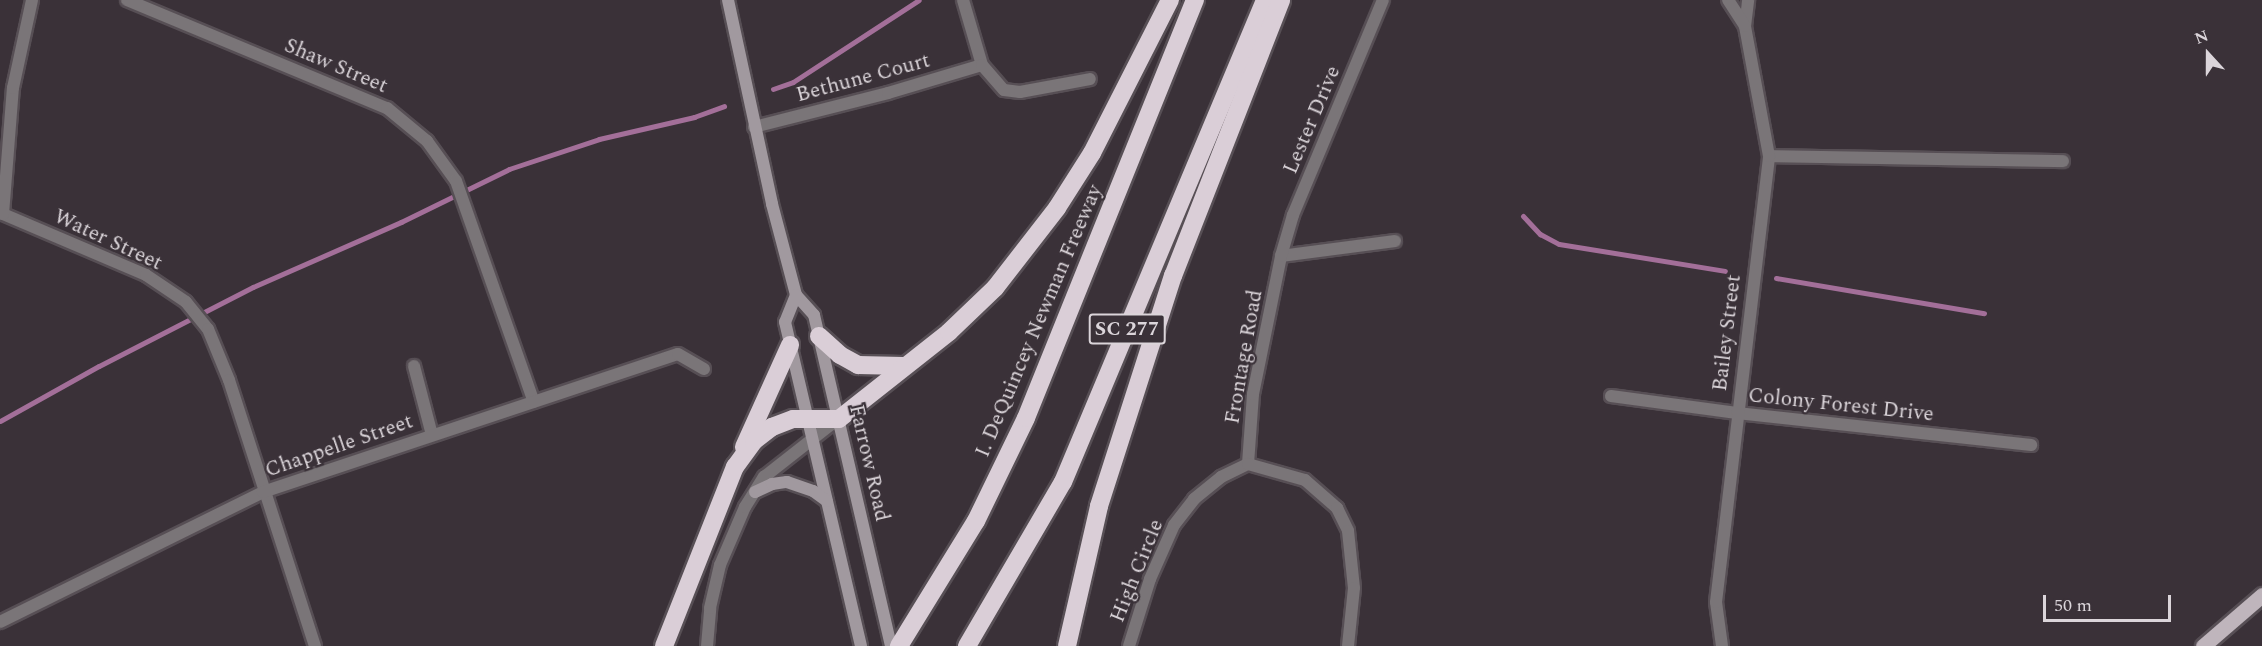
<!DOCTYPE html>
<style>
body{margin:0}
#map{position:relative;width:2262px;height:646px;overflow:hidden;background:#3a3138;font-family:Spectral,serif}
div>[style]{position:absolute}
.stream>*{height:5px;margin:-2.5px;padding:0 2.5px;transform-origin:2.5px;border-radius:2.5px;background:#a36f99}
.roads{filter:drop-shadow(2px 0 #574f55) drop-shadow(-2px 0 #574f55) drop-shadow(0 2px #574f55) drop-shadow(0 -2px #574f55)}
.minor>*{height:12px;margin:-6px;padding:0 6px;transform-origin:6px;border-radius:6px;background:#7a7578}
.secondary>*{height:12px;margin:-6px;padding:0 6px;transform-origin:6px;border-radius:6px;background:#a1999f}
.primary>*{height:15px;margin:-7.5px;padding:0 7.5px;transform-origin:7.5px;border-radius:7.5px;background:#bfb5bc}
.motorway>*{height:18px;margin:-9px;padding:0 9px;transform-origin:9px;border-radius:9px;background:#daced7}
span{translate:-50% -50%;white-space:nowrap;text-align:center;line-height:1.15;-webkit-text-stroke:4.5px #3a3138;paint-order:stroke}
.shield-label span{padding:2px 4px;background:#3a3138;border:2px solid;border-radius:4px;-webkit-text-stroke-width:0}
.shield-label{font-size:20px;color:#dbd5da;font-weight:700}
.street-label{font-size:21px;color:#dbd5da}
.north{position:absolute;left:2178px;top:24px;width:60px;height:60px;-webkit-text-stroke:4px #3a3138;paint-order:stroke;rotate:339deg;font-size:16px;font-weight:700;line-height:24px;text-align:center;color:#dbd5da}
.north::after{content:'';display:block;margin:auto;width:21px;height:27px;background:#dbd5da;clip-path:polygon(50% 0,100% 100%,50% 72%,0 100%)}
.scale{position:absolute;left:2043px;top:595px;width:128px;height:27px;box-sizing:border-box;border:3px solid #dbd5da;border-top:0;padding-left:8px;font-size:18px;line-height:21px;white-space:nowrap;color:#dbd5da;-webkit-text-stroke:4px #3a3138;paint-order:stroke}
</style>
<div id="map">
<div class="stream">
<div style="left:773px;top:89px;width:21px;rotate:-19deg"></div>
<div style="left:793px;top:82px;width:150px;rotate:-33.1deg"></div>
<div style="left:1523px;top:216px;width:25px;rotate:47deg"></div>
<div style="left:1540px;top:234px;width:21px;rotate:28deg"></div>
<div style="left:1559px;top:244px;width:168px;rotate:9.2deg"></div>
<div style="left:1776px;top:278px;width:211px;rotate:9.6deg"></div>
<div style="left:0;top:421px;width:113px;rotate:-29.1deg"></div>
<div style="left:99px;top:366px;width:173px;rotate:-27.2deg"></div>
<div style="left:253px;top:287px;width:162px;rotate:-23.7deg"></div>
<div style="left:401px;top:222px;width:120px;rotate:-26.1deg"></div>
<div style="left:509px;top:169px;width:95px;rotate:-18.4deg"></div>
<div style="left:599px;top:139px;width:98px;rotate:-13deg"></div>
<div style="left:694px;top:117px;width:32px;rotate:-20deg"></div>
</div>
<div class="roads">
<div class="minor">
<div style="left:127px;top:0;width:282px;rotate:22.6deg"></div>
<div style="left:387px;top:108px;width:52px;rotate:39.5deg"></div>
<div style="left:427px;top:141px;width:49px;rotate:54.1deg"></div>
<div style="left:456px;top:181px;width:234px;rotate:70.6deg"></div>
<div style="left:963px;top:0;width:68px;rotate:73.7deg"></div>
<div style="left:1745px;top:26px;width:26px;rotate:-83deg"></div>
<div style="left:754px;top:127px;width:138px;rotate:-14.2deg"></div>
<div style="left:888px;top:93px;width:98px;rotate:-16.6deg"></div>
<div style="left:982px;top:65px;width:33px;rotate:49deg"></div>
<div style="left:1004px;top:90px;width:16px;rotate:7deg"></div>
<div style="left:1020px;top:92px;width:71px;rotate:-10.5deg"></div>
<div style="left:1769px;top:156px;width:294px;rotate:1deg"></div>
<div style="left:3px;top:214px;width:155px;rotate:23.1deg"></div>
<div style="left:146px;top:275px;width:48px;rotate:34deg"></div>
<div style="left:186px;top:302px;width:35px;rotate:51deg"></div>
<div style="left:208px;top:329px;width:55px;rotate:67.6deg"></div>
<div style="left:229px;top:380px;width:280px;rotate:72.1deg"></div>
<div style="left:3px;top:214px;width:126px;rotate:-85.5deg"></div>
<div style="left:13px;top:88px;width:90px;rotate:-77.8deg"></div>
<div style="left:1281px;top:256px;width:115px;rotate:-7.5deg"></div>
<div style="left:414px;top:366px;width:71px;rotate:75.4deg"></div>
<div style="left:1611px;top:396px;width:127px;rotate:7.7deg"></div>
<div style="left:1737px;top:413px;width:296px;rotate:6.2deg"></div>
<div style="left:1248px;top:464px;width:70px;rotate:-85.9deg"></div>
<div style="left:1253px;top:394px;width:141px;rotate:-78.5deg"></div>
<div style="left:1281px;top:256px;width:43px;rotate:-73.7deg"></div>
<div style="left:1293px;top:215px;width:233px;rotate:-67.3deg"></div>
<div style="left:0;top:622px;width:293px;rotate:-26.3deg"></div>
<div style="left:263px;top:492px;width:437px;rotate:-18.4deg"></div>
<div style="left:678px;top:354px;width:30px;rotate:30deg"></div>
<div style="left:707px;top:646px;width:38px;rotate:-85deg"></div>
<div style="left:710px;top:608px;width:44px;rotate:-76.9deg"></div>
<div style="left:720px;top:565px;width:63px;rotate:-66.7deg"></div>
<div style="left:745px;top:507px;width:36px;rotate:-58deg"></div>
<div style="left:764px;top:477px;width:94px;rotate:-38.1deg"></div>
<div style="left:1129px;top:646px;width:70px;rotate:-72.6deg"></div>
<div style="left:1150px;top:579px;width:59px;rotate:-66deg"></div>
<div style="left:1174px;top:525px;width:33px;rotate:-52deg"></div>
<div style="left:1194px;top:499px;width:35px;rotate:-39deg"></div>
<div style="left:1221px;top:477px;width:30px;rotate:-26deg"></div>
<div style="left:1248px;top:464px;width:59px;rotate:15.7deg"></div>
<div style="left:1305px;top:480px;width:43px;rotate:41.2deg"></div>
<div style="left:1337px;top:508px;width:25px;rotate:64deg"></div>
<div style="left:1348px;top:531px;width:57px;rotate:84deg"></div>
<div style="left:1354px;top:588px;width:58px;rotate:95.9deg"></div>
<div style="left:1722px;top:646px;width:44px;rotate:-97.8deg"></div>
<div style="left:1716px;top:602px;width:449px;rotate:-83.2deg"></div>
<div style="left:1769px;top:156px;width:132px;rotate:-100.5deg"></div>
<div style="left:1745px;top:26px;width:31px;rotate:-123deg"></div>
</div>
<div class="secondary">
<div style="left:728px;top:0;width:209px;rotate:77.8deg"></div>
<div style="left:772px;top:204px;width:94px;rotate:75.2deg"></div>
<div style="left:796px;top:295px;width:27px;rotate:48deg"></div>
<div style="left:814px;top:315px;width:340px;rotate:76.9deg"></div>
<div style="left:796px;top:295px;width:29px;rotate:112deg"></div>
<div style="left:785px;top:322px;width:333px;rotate:76.8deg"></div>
<div style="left:755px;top:492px;width:19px;rotate:-25deg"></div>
<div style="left:772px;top:484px;width:15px;rotate:-8deg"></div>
<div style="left:787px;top:482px;width:28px;rotate:19deg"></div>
<div style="left:813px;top:491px;width:17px;rotate:36deg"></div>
</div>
<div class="primary">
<div style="left:2203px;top:646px;width:78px;rotate:-40.8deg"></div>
</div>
<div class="motorway">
<div style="left:819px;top:336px;width:28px;rotate:42deg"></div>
<div style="left:840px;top:355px;width:21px;rotate:29deg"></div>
<div style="left:858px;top:365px;width:45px;rotate:1.3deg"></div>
<div style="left:744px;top:447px;width:112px;rotate:-65.7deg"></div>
<div style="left:664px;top:646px;width:193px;rotate:-68.4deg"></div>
<div style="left:735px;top:467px;width:32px;rotate:-54deg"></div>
<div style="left:754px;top:441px;width:23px;rotate:-38deg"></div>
<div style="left:772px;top:427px;width:22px;rotate:-21deg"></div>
<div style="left:793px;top:419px;width:46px"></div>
<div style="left:839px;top:419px;width:140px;rotate:-38.3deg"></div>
<div style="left:949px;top:332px;width:64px;rotate:-43.7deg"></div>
<div style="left:995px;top:288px;width:101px;rotate:-52.2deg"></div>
<div style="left:1057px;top:208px;width:65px;rotate:-57.5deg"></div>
<div style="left:1092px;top:153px;width:172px;rotate:-63deg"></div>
<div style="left:899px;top:646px;width:147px;rotate:-58.4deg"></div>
<div style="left:976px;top:521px;width:114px;rotate:-64.1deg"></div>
<div style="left:1026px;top:418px;width:451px;rotate:-68deg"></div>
<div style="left:967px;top:646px;width:190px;rotate:-59.7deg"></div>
<div style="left:1063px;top:482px;width:523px;rotate:-67.26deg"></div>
<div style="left:1067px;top:646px;width:144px;rotate:-77.1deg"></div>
<div style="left:1099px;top:506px;width:242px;rotate:-72.2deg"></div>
<div style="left:1173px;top:276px;width:296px;rotate:-68.6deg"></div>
</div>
</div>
<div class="shield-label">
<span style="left:1127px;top:329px">SC 277</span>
</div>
<div class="street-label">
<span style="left:336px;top:66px;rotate:23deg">Shaw Street</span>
<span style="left:863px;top:78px;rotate:-15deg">Bethune Court</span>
<span style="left:1312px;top:120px;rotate:-67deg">Lester Drive</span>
<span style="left:108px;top:240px;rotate:25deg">Water Street</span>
<span style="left:1039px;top:321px;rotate:-67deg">I. DeQuincey Newman Freeway</span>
<span style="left:1727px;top:333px;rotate:-83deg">Bailey Street</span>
<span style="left:1244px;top:357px;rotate:-80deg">Frontage Road</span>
<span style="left:1841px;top:405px;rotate:6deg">Colony Forest Drive</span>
<span style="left:339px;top:446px;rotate:-19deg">Chappelle Street</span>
<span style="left:869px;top:463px;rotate:77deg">Farrow Road</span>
<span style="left:1137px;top:571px;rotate:-68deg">High Circle</span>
</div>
<div class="north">N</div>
<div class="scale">50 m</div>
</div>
